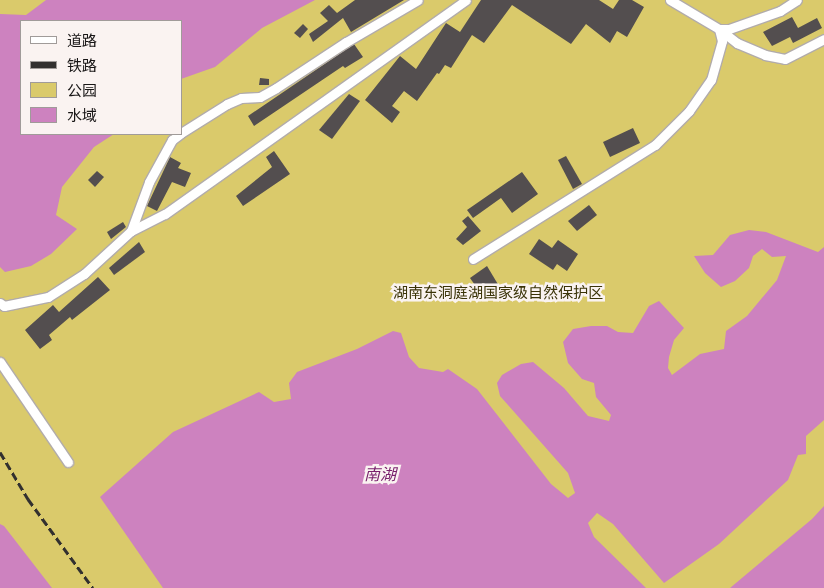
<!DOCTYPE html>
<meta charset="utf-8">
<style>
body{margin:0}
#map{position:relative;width:824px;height:588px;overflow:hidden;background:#ede6e4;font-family:"Open Sans","Noto Sans SC",sans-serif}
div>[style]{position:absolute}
.green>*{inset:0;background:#daca6b}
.water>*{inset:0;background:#cd82bf}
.building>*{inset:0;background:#534e4f}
.roads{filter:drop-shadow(1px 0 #b2acaa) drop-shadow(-1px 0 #b2acaa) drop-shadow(0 1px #b2acaa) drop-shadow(0 -1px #b2acaa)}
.street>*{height:9px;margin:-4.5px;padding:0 4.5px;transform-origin:4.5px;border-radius:4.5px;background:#fff}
.rail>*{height:3px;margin-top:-1.5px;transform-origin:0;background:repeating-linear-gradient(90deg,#32302f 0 8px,transparent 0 12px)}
span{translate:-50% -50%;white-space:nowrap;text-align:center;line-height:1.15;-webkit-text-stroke:5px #faf3f1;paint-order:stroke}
.park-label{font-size:15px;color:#3a3307}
.water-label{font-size:16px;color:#79216d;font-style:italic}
.legend{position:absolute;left:20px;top:20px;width:162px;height:115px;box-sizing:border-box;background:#faf3f1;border:1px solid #a09b99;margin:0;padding:6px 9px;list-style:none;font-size:15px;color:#181616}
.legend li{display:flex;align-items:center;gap:10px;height:25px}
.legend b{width:25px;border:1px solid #a09b99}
</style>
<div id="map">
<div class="green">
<div style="clip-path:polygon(evenodd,0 0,824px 0,824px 588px,0 588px,0 0,21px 21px,181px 21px,181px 134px,21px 134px,21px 21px)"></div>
</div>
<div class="water">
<div style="clip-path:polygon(46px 0,315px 0,262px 28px,215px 67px,181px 79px,181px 21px,21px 21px,21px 134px,114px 134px,94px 147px,62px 187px,56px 215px,77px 229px,51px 254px,31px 266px,5px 272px,0 267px,0 14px,26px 15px)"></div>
<div style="clip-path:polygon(749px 230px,766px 232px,818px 252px,824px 247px,824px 420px,806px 436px,806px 454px,798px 455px,788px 480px,719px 544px,664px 583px,613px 524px,597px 513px,588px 523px,594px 537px,646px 588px,163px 588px,100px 497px,173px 432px,259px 392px,274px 402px,291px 399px,289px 383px,297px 372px,357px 349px,393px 331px,401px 333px,409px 357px,419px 368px,443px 372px,448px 369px,477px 389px,551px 484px,568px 498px,575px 493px,568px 473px,500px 396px,497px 383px,502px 375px,521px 364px,533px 362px,564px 388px,588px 416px,609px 421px,611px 415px,596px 397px,594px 383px,582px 379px,568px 363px,563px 342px,573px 329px,591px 326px,607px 326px,618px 332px,633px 333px,649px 306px,659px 301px,684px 328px,674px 340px,669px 357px,668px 368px,672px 375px,700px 354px,724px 349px,726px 331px,747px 316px,777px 280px,786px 256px,772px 257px,762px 249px,753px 256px,749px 268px,735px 281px,721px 287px,705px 273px,694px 256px,713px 255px,730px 235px)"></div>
<div style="clip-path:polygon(824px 506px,824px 588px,730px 588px,812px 519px)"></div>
<div style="clip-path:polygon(0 524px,4px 526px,52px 588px,0 588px)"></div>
</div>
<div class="building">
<div style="clip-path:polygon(355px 0,404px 0,351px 32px,343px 18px,313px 42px,309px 34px,328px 21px,320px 13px,329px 5px,337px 13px)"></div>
<div style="clip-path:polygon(481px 0,599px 0,613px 9px,619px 0,632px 0,644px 7px,627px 37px,617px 31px,610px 43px,586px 24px,571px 44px,512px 5px,484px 43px,472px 35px,451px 68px,445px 65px,439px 74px,437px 73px,417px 101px,404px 91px,392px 106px,400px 112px,392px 123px,365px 100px,400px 56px,416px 69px,446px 23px,460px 32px)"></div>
<div style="clip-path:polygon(792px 17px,798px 28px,817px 18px,822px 28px,793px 43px,790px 37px,772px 46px,763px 32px)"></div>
<div style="clip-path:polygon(303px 24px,308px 29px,300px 38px,294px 33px)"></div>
<div style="clip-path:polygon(354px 44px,363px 57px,345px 68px,343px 66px,254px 126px,248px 116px)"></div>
<div style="clip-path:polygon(260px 78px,269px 79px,269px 85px,259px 85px)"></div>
<div style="clip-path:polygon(349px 94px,360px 101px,332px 139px,319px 130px)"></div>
<div style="clip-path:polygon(633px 128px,640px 143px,610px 157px,603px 142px)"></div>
<div style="clip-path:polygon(274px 151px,290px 174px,243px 206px,236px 196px,272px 167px,266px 157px)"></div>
<div style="clip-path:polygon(566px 156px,582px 184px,573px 189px,558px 160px)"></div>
<div style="clip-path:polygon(170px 157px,181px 163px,178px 168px,191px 173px,185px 187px,172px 182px,157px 211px,147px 206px)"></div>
<div style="clip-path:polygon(97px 171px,104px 177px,95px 187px,88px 180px)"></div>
<div style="clip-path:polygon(522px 172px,538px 194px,512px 213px,501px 198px,473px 218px,467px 210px)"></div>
<div style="clip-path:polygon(589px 205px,597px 215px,577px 231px,568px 221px)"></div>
<div style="clip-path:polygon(468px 216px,481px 231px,463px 245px,456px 239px,467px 227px,462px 221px)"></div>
<div style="clip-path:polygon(123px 222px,126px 227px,111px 239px,107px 232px)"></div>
<div style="clip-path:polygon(539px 239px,552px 248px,558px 240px,578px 254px,567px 271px,557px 264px,553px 270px,529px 254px)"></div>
<div style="clip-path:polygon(139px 242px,145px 252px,114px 275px,109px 268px)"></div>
<div style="clip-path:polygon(487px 266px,502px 291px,486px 301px,470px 278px)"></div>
<div style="clip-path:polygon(98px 277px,110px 290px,72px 320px,70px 317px,49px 335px,52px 340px,40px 349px,25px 330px,53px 305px,59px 312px)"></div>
</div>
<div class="roads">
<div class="street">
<div style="left:719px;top:29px;width:23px;rotate:38deg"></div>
<div style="left:737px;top:43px;width:30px;rotate:23deg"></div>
<div style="left:765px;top:55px;width:20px;rotate:11deg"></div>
<div style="left:785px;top:59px;width:44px;rotate:-27.1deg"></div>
<div style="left:719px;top:29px;width:10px"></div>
<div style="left:729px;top:29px;width:54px;rotate:-19.4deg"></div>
<div style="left:780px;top:11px;width:20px;rotate:-33deg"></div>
<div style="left:181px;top:133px;width:54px;rotate:-32.2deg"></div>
<div style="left:227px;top:104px;width:15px;rotate:-23deg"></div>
<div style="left:241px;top:98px;width:19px;rotate:-3deg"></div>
<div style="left:260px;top:97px;width:18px;rotate:-29deg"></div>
<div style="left:276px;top:88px;width:84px;rotate:-33.3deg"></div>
<div style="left:346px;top:42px;width:83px;rotate:-30.3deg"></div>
<div style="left:131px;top:231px;width:52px;rotate:-69.8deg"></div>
<div style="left:149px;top:182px;width:48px;rotate:-61.3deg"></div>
<div style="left:172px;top:140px;width:10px;rotate:-37deg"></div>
<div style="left:473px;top:259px;width:215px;rotate:-32.1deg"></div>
<div style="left:655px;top:145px;width:48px;rotate:-45deg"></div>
<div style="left:689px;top:111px;width:38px;rotate:-55deg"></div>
<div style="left:711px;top:80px;width:41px;rotate:-74.2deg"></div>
<div style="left:722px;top:41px;width:12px;rotate:-104deg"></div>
<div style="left:719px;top:29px;width:57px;rotate:-149.4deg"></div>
<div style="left:0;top:303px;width:5px;rotate:37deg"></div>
<div style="left:4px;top:306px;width:45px;rotate:-11.6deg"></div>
<div style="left:48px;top:297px;width:43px;rotate:-32.6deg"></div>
<div style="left:84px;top:274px;width:64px;rotate:-42.5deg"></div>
<div style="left:131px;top:231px;width:38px;rotate:-27deg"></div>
<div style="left:165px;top:214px;width:369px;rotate:-35.4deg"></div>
<div style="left:0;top:362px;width:121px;rotate:55.8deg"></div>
</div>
</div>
<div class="rail">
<div style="left:0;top:452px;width:55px;rotate:59.2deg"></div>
<div style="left:28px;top:499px;width:110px;rotate:53.9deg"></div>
</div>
<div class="park-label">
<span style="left:498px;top:293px">湖南东洞庭湖国家级自然保护区</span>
</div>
<div class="water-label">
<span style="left:380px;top:474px">南湖</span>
</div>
<ul class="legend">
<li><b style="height:6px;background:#fff"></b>道路</li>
<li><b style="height:6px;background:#32302f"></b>铁路</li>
<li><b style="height:14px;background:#daca6b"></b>公园</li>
<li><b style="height:14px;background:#cd82bf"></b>水域</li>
</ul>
</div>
